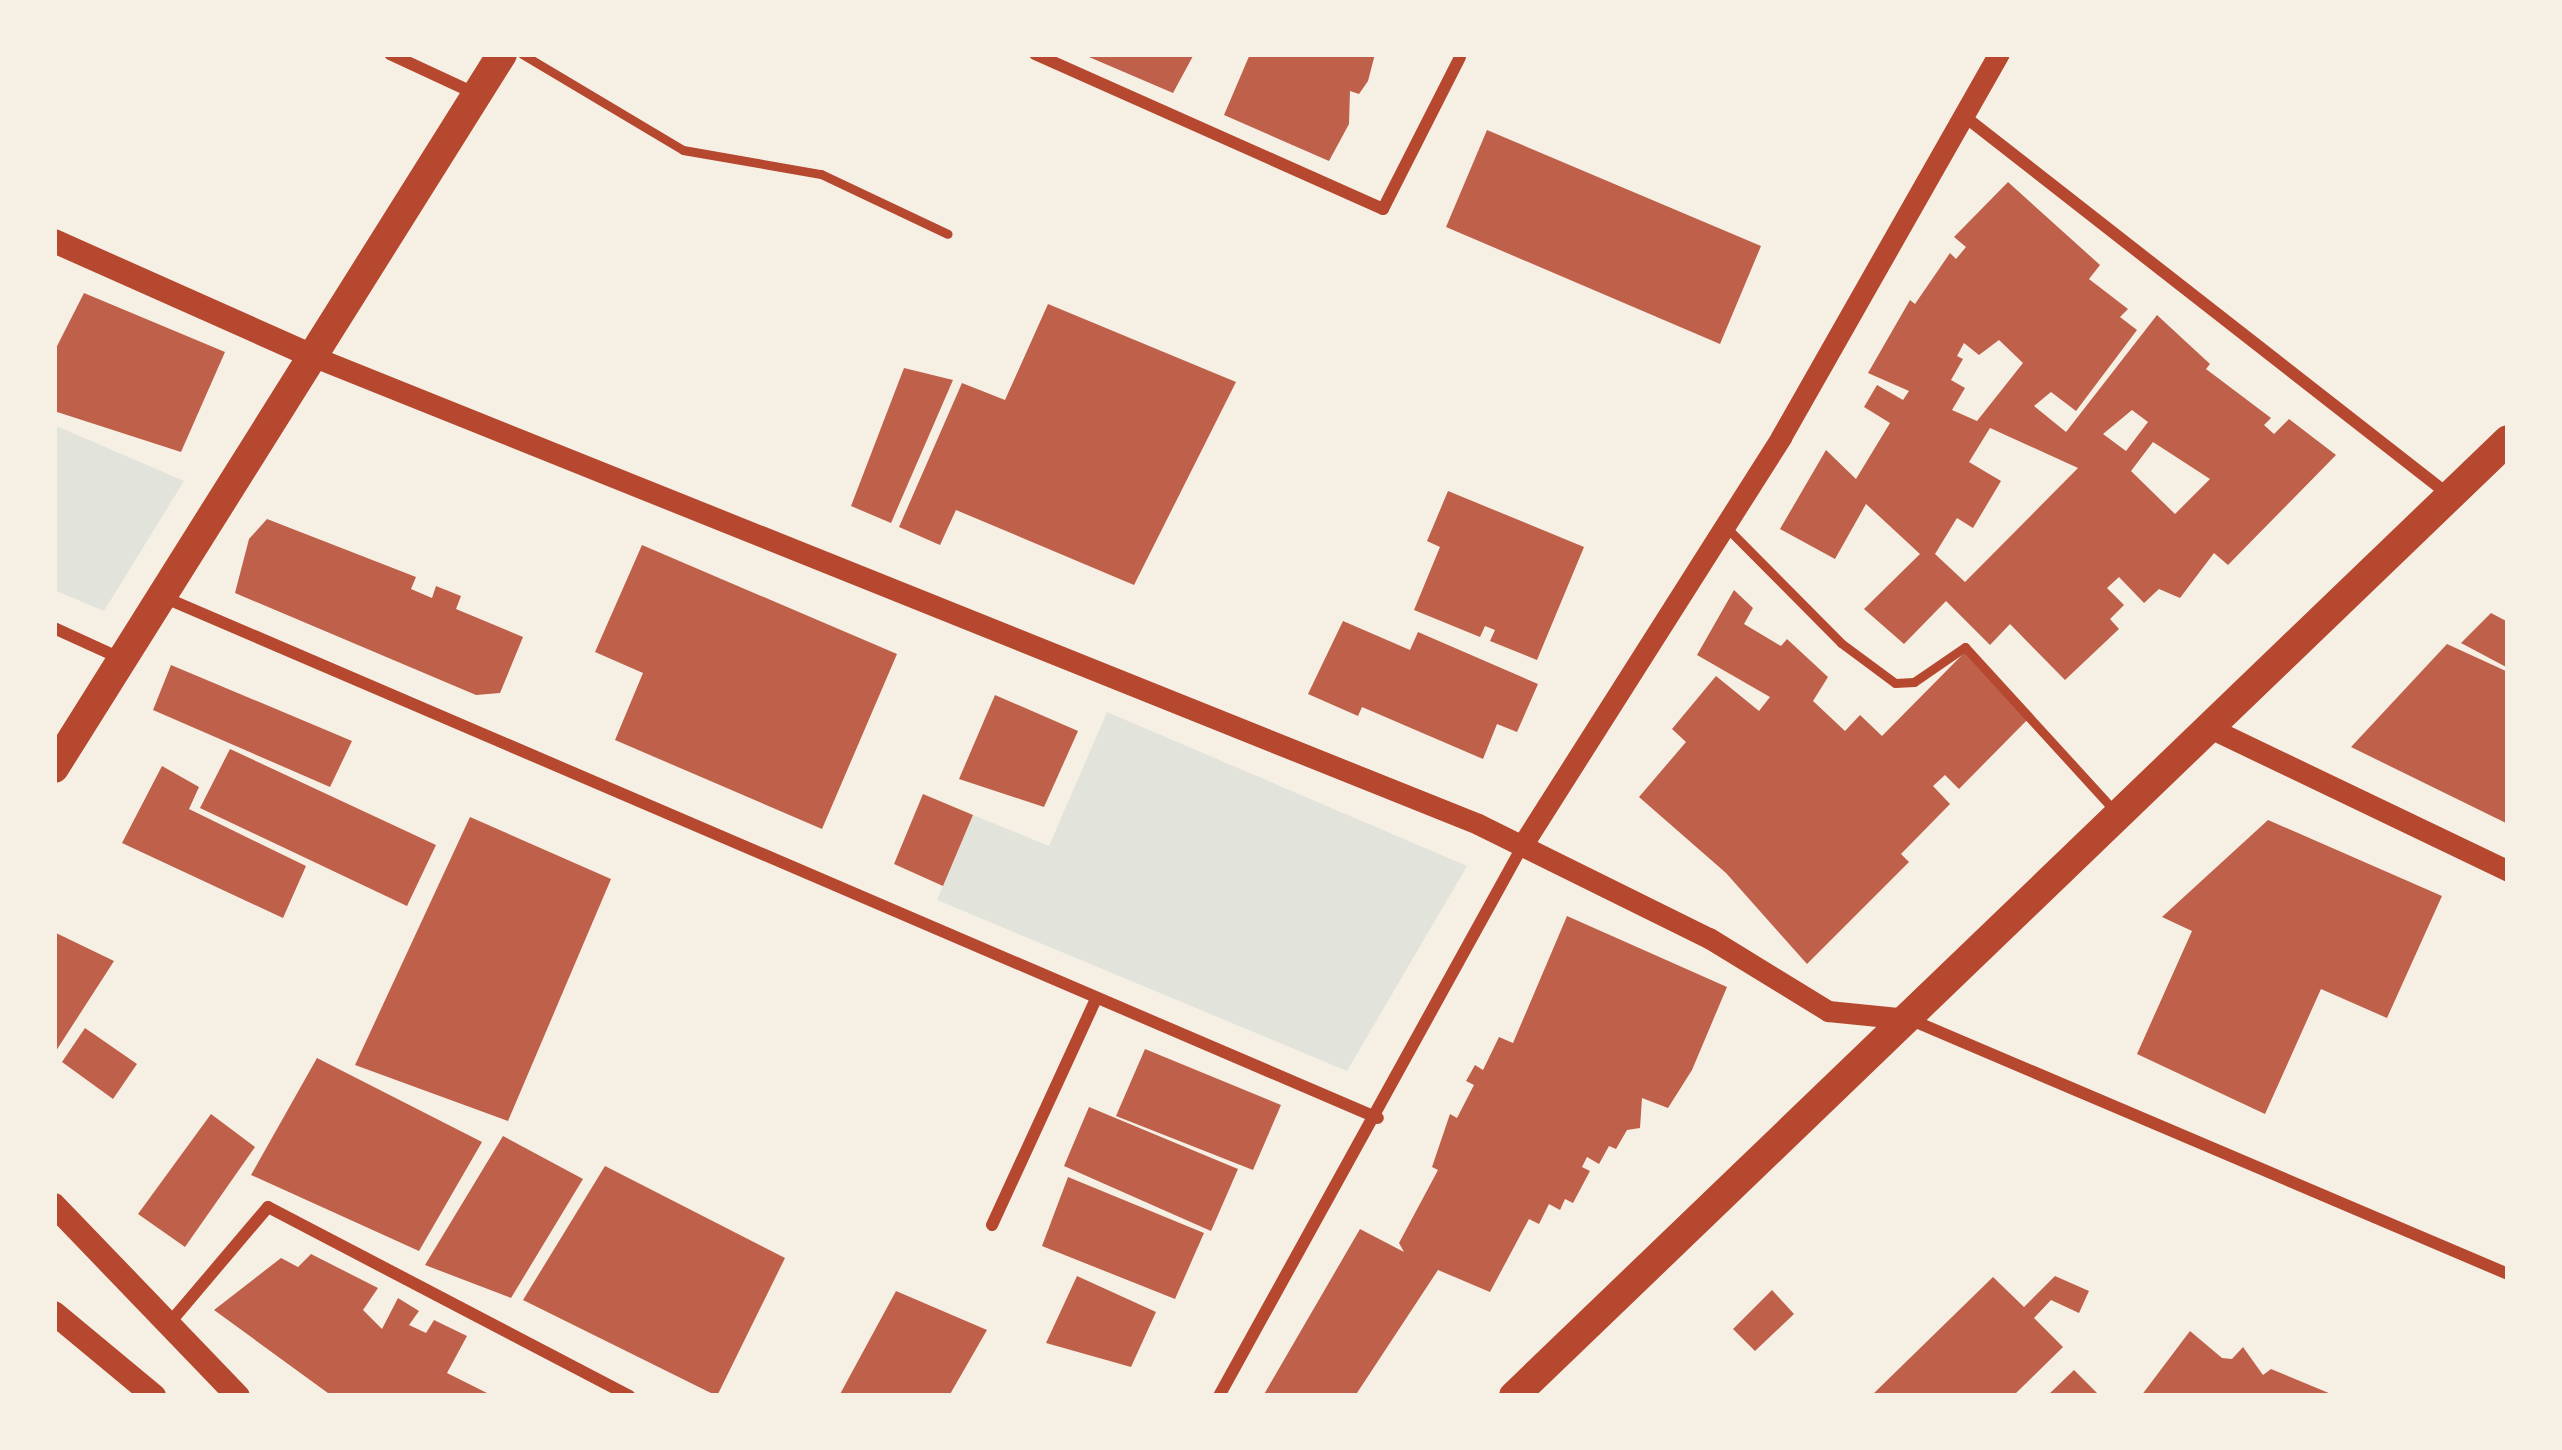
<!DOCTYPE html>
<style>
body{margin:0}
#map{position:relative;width:2562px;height:1450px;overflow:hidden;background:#f6efe4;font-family:"Times New Roman",serif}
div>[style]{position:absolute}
.green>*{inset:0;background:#e2e4dc}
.building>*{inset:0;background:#bf614a}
.service>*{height:9px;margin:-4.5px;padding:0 4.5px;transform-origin:4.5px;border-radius:4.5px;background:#b5482f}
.minor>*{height:12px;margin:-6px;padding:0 6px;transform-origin:6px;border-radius:6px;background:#b5482f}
.tertiary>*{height:21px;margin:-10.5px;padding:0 10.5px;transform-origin:10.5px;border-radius:10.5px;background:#b5482f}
.secondary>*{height:24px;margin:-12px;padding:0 12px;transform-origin:12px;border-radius:12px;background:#b5482f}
.primary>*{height:30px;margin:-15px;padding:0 15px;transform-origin:15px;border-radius:15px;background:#b5482f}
span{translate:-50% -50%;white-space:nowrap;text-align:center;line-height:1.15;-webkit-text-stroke:12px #f6efe4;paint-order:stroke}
.frame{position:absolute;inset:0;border:57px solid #f6efe4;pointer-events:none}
</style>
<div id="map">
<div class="green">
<div style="clip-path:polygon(54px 425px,184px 481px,104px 611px,54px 590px)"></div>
<div style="clip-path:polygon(1107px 712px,1467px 866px,1347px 1071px,937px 900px,973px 815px,1049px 846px)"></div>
</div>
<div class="building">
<div style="clip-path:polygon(1082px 54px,1188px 54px,1193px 56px,1173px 93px)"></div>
<div style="clip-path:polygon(1250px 54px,1375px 54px,1368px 81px,1359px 94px,1350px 91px,1349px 124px,1329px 161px,1224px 115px)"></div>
<div style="clip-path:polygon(1487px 130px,1761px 246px,1720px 344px,1446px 227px)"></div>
<div style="clip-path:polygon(evenodd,2008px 182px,2100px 265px,2089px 279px,2128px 309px,2120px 317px,2137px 330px,2076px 411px,2051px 392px,2034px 406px,2066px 432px,2157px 315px,2210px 364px,2206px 369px,2271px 418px,2264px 425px,2274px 434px,2289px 419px,2336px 455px,2228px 565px,2214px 553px,2180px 598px,2159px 589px,2144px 603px,2119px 577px,2107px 588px,2124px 605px,2110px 619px,2119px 629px,2065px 680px,2010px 624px,1990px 645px,1946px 601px,1904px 644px,1864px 609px,1920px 554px,1866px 504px,1835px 559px,1780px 529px,1826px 450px,1856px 479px,1890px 423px,1864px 407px,1877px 385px,1903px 400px,1909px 391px,1868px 373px,1910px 300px,1915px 304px,1950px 253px,1956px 259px,1966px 247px,1954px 237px,2008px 182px,1999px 340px,2023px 363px,1977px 421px,1952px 410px,1965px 388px,1951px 380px,1963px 359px,1957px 356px,1964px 343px,1979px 355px,1999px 340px,2008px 182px,2132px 410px,2148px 422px,2126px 451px,2103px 434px,2132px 410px,2008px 182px,1990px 428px,2078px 468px,1965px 582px,1935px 554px,1957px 518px,1973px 528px,2001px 481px,1969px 462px,1990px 428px,2008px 182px,2153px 442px,2210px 479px,2175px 514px,2131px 471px,2153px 442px)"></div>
<div style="clip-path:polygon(84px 293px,225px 352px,181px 452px,54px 411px,54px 352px)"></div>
<div style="clip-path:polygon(1048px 304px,1236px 382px,1134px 585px,956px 510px,940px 545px,899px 527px,962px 383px,1005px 400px)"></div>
<div style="clip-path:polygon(904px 368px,953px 380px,891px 523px,851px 506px)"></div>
<div style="clip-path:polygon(1448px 491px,1584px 547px,1537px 660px,1490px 641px,1495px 630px,1485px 626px,1480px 637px,1414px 610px,1440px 547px,1427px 541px)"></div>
<div style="clip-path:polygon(267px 519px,416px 577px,411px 589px,432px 598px,436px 586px,461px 596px,456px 609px,523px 637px,500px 693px,476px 695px,235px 593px,249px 539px)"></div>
<div style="clip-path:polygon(642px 545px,897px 654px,822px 829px,615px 740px,643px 673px,595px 652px)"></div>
<div style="clip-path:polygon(1734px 590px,1753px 608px,1744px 624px,1781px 646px,1787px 639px,1828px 677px,1813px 701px,1845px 731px,1860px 715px,1882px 736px,1966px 651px,2031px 716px,1959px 789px,1945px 775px,1933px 786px,1950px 804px,1901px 854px,1909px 862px,1807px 964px,1726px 873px,1639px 797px,1686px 742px,1672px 729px,1716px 676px,1759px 711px,1770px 697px,1697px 655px)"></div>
<div style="clip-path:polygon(2491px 613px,2508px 622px,2508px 668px,2461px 643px)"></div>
<div style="clip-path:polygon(1343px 621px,1410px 650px,1418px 632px,1538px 684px,1517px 732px,1497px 724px,1483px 759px,1362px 707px,1358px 716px,1308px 694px)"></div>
<div style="clip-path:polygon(2447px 644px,2508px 672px,2508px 824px,2351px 747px)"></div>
<div style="clip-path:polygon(171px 665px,352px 741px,330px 787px,153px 710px)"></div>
<div style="clip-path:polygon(995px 695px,1078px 731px,1044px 807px,959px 779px)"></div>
<div style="clip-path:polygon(230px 749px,436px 845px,407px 906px,200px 808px)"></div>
<div style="clip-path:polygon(162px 766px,199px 787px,189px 809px,306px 866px,283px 918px,122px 843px)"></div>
<div style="clip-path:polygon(923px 794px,973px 815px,943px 886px,894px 864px)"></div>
<div style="clip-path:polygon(470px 817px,611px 879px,508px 1121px,355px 1065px)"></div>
<div style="clip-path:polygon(2268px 820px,2442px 896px,2387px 1018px,2321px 989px,2265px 1114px,2137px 1054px,2192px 931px,2162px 917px)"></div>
<div style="clip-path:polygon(1567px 916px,1727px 987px,1692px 1070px,1668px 1108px,1642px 1098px,1640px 1128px,1627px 1130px,1616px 1149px,1609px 1146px,1599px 1164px,1587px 1157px,1582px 1167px,1590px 1171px,1573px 1203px,1565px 1199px,1560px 1210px,1549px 1204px,1539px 1224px,1529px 1219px,1490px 1292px,1438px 1270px,1355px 1396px,1263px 1396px,1360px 1229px,1404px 1252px,1399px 1243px,1438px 1170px,1432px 1167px,1450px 1114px,1457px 1118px,1474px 1085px,1466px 1081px,1475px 1065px,1483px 1070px,1499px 1037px,1513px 1043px)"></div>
<div style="clip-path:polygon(54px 932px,114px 961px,54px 1054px)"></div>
<div style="clip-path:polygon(85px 1028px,137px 1064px,113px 1099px,62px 1062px)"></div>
<div style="clip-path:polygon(1145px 1049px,1281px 1105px,1253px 1170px,1116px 1116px)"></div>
<div style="clip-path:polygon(317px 1058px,482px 1142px,419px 1251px,251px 1175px)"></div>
<div style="clip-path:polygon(1089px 1107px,1238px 1169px,1211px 1231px,1064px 1166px)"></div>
<div style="clip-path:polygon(211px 1114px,255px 1147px,185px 1247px,138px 1214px)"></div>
<div style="clip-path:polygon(503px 1136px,583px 1179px,511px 1298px,425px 1265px)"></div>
<div style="clip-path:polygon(605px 1166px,785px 1258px,717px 1396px,523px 1300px)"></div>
<div style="clip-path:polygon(1068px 1177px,1204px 1233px,1175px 1299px,1042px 1246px)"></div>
<div style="clip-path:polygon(311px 1254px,378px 1288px,363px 1310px,382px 1329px,398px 1298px,419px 1311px,409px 1325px,426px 1333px,434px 1320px,467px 1336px,447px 1373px,493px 1396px,332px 1396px,214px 1310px,281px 1258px,298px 1267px)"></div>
<div style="clip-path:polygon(1077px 1276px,1156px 1312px,1131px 1367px,1046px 1343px)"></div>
<div style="clip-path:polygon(2055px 1276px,2089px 1291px,2079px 1313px,2051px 1300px,2034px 1318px,2063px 1347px,2013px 1396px,1871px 1396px,1993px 1277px,2024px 1307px)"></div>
<div style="clip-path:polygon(1772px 1290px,1794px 1314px,1755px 1351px,1733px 1329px)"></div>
<div style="clip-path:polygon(896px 1291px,987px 1330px,949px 1396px,839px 1396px)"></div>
<div style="clip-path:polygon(2190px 1331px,2222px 1358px,2232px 1359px,2243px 1347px,2263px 1375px,2271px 1369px,2336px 1396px,2141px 1396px)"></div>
<div style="clip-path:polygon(2074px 1370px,2100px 1396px,2047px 1396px)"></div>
</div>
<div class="service">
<div style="left:522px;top:54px;width:187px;rotate:30.8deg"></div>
<div style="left:683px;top:150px;width:140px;rotate:9.9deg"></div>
<div style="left:821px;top:174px;width:140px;rotate:25.3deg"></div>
<div style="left:1725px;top:526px;width:165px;rotate:45.2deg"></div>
<div style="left:1841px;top:643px;width:67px;rotate:36.5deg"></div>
<div style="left:1895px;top:683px;width:19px;rotate:-3deg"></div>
<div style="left:1914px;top:682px;width:62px;rotate:-34.5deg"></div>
<div style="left:1965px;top:647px;width:219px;rotate:47.6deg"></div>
</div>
<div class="minor">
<div style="left:390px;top:54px;width:95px;rotate:24.9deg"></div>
<div style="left:1035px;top:54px;width:381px;rotate:24deg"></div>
<div style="left:1383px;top:209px;width:170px;rotate:-63.1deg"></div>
<div style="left:1964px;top:116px;width:616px;rotate:38.01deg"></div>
<div style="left:161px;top:596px;width:1324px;rotate:23.22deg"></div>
<div style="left:54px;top:628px;width:75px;rotate:24.5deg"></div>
<div style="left:1909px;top:1019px;width:651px;rotate:23.06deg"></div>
<div style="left:992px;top:1225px;width:249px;rotate:-65.3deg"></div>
<div style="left:167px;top:1326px;width:156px;rotate:-49.7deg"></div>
<div style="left:268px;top:1207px;width:408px;rotate:27.6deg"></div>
<div style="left:1219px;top:1396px;width:629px;rotate:-61.11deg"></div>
</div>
<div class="tertiary">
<div style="left:312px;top:356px;width:1256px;rotate:21.87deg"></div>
<div style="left:1478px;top:824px;width:258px;rotate:26.3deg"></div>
<div style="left:1709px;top:938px;width:140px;rotate:31.5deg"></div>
<div style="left:1828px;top:1011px;width:80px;rotate:5.7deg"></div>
<div style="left:2210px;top:728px;width:331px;rotate:25.6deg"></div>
<div style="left:1523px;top:844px;width:482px;rotate:-57.6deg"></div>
<div style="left:1781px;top:437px;width:441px;rotate:-60.4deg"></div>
</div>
<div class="secondary">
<div style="left:54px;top:241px;width:282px;rotate:24deg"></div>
<div style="left:54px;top:1205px;width:265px;rotate:46.1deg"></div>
<div style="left:54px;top:1313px;width:130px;rotate:39.7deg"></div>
</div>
<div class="primary">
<div style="left:54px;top:768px;width:843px;rotate:-57.89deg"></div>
<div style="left:1514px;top:1396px;width:1379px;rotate:-43.88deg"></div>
</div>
<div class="frame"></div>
</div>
